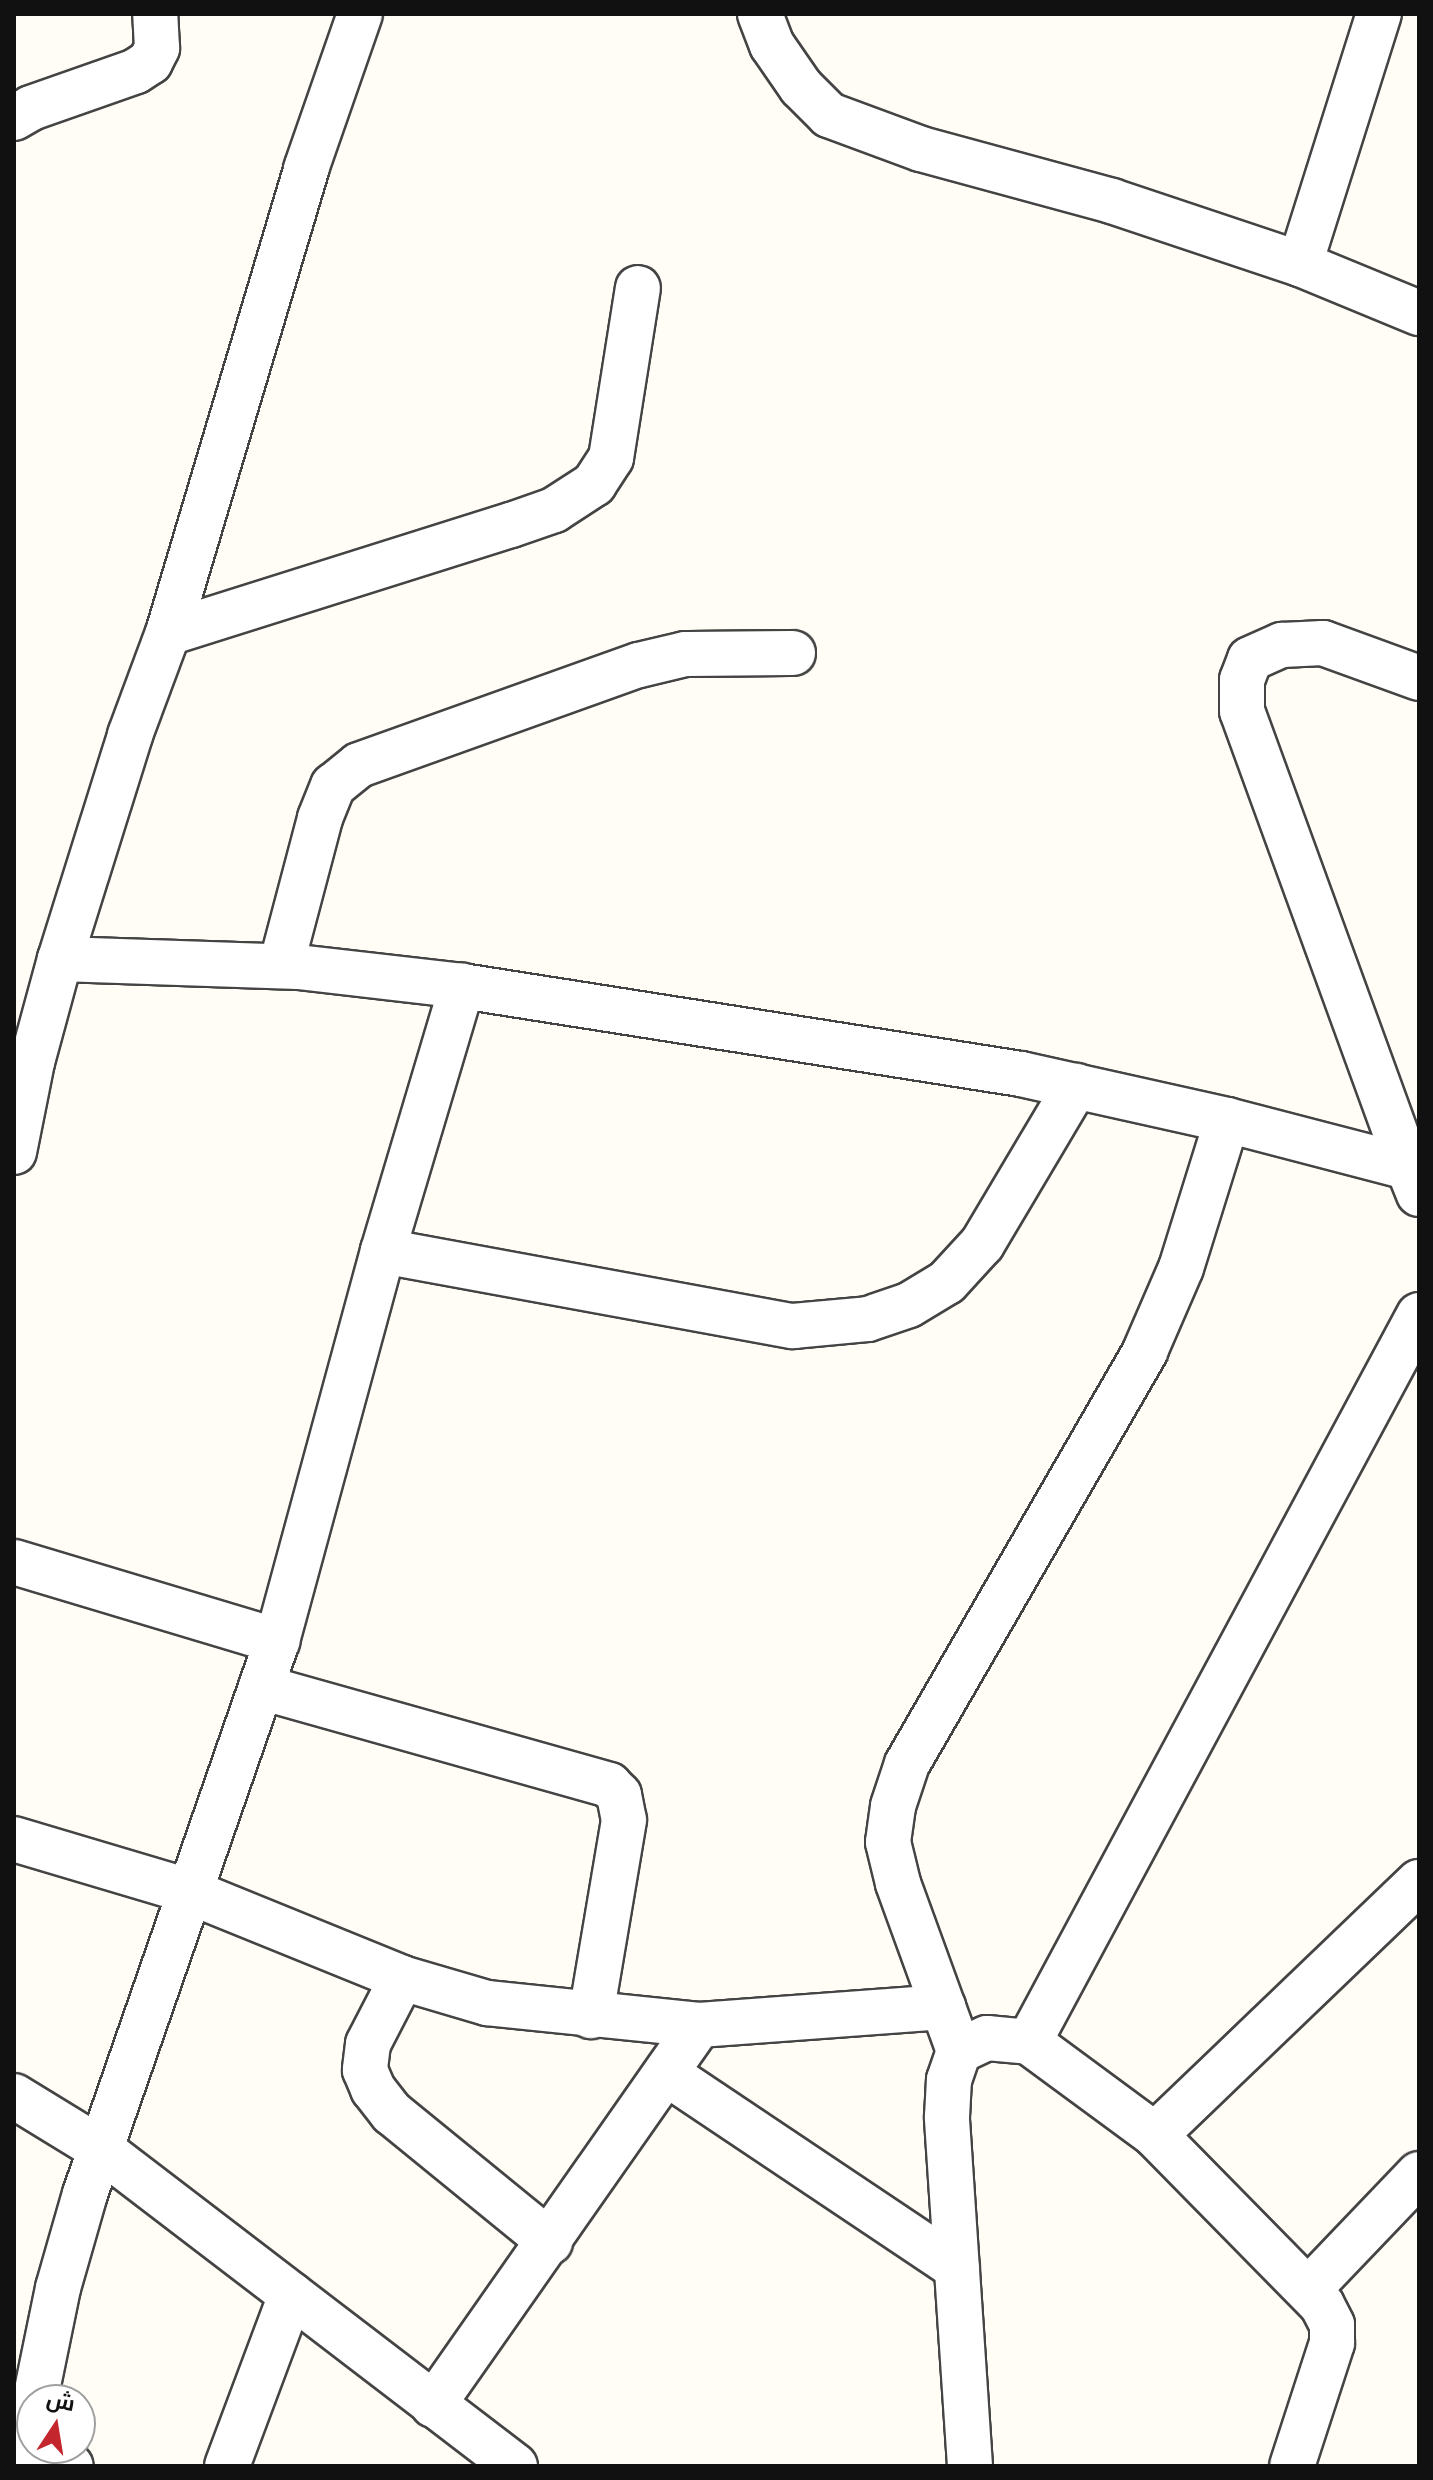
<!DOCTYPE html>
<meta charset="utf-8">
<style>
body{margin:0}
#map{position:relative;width:1433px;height:2480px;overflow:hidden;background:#fffdf5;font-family:Spectral,Cairo,serif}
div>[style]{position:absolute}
.roads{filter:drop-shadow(2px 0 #444) drop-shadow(-2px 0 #444) drop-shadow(0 2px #444) drop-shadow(0 -2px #444)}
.minor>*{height:44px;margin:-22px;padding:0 22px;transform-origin:22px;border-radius:22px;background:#fff}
span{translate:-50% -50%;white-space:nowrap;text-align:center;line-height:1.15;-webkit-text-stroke:8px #fff;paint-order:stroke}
.frame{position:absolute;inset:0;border:16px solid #111;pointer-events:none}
.north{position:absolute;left:16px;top:2384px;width:80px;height:80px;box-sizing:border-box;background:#fff;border:2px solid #a0a0a0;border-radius:50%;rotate:12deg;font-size:22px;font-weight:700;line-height:32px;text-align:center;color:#111}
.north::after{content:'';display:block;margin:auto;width:28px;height:36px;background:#c4262e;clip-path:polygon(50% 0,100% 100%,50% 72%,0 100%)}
</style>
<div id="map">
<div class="roads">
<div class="minor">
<div style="left:760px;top:14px;width:33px;rotate:69deg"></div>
<div style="left:772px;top:45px;width:51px;rotate:55.4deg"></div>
<div style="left:801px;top:87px;width:40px;rotate:45deg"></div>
<div style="left:829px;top:115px;width:98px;rotate:20.3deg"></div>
<div style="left:921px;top:149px;width:198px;rotate:15.2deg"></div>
<div style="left:1112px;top:201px;width:198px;rotate:18.5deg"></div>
<div style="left:1300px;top:264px;width:129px;rotate:22.4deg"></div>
<div style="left:14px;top:118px;width:20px;rotate:-30deg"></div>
<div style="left:31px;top:108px;width:111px;rotate:-19.4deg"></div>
<div style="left:136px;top:71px;width:17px;rotate:-33deg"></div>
<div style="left:150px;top:62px;width:16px;rotate:-63deg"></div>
<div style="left:157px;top:48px;width:34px;rotate:-93deg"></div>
<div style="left:1300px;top:264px;width:262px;rotate:-72.5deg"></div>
<div style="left:168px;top:633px;width:360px;rotate:-17.5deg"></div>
<div style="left:511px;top:525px;width:46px;rotate:-19.2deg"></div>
<div style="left:554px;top:510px;width:48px;rotate:-33deg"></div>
<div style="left:594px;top:484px;width:31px;rotate:-57deg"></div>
<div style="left:611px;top:458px;width:172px;rotate:-81deg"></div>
<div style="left:60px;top:959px;width:238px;rotate:1.9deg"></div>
<div style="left:298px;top:967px;width:165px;rotate:6.6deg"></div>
<div style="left:462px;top:986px;width:566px;rotate:8.95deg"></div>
<div style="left:1021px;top:1074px;width:211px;rotate:12.6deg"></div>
<div style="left:1227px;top:1120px;width:187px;rotate:14.6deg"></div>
<div style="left:1408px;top:1167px;width:29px;rotate:68deg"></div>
<div style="left:281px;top:966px;width:153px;rotate:-75.2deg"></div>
<div style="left:320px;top:818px;width:35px;rotate:-68deg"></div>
<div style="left:333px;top:786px;width:33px;rotate:-39deg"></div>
<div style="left:359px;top:765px;width:297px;rotate:-19.7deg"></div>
<div style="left:639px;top:665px;width:47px;rotate:-13.4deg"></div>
<div style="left:685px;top:654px;width:108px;rotate:-0.5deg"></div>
<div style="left:14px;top:1152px;width:92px;rotate:-78.7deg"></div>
<div style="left:32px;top:1062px;width:107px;rotate:-74.8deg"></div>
<div style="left:60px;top:959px;width:235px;rotate:-72.6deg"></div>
<div style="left:130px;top:735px;width:109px;rotate:-69.6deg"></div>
<div style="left:168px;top:633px;width:484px;rotate:-73.4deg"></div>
<div style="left:306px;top:169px;width:164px;rotate:-70.8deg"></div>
<div style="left:1408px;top:1167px;width:485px;rotate:-110deg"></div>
<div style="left:1242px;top:711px;width:31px;rotate:-90deg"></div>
<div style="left:1242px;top:680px;width:22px;rotate:-69deg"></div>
<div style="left:1250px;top:659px;width:35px;rotate:-24deg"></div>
<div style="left:1282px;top:645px;width:41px;rotate:-2.8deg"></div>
<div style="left:1323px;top:643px;width:102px;rotate:20deg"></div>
<div style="left:383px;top:1251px;width:417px;rotate:10.4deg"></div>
<div style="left:793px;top:1326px;width:75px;rotate:-5.3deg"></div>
<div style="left:868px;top:1319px;width:43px;rotate:-18.9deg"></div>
<div style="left:909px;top:1305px;width:44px;rotate:-31.2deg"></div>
<div style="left:947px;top:1282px;width:52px;rotate:-47.4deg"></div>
<div style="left:982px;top:1244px;width:184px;rotate:-59.3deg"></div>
<div style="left:14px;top:1562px;width:275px;rotate:16.7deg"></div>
<div style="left:261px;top:1687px;width:362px;rotate:15.7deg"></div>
<div style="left:609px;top:1785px;width:14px;rotate:45deg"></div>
<div style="left:619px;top:1795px;width:25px;rotate:79deg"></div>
<div style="left:624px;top:1820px;width:199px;rotate:99.6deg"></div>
<div style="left:14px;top:1839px;width:182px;rotate:16.6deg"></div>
<div style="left:188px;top:1891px;width:231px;rotate:22.1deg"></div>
<div style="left:402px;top:1978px;width:89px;rotate:16.4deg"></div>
<div style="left:487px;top:2003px;width:213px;rotate:5.9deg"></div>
<div style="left:699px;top:2025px;width:245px;rotate:-4.2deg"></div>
<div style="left:402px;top:1978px;width:74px;rotate:117.3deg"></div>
<div style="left:368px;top:2044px;width:26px;rotate:97deg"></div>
<div style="left:365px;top:2070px;width:21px;rotate:67deg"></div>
<div style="left:373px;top:2089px;width:31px;rotate:52deg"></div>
<div style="left:392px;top:2113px;width:204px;rotate:39.2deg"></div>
<div style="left:1029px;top:2042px;width:825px;rotate:-61.79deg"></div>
<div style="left:959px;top:2051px;width:179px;rotate:-110deg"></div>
<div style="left:898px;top:1883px;width:42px;rotate:-103.7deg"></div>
<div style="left:888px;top:1842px;width:36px;rotate:-82deg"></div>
<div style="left:893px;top:1806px;width:44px;rotate:-71.6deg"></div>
<div style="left:907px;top:1764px;width:477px;rotate:-60deg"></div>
<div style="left:1145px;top:1351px;width:90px;rotate:-66.6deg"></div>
<div style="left:1181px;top:1268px;width:155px;rotate:-72.7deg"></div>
<div style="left:666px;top:2073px;width:350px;rotate:33.8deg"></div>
<div style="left:14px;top:2096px;width:103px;rotate:31.5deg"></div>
<div style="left:102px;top:2150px;width:520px;rotate:37.42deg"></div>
<div style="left:1155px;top:2135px;width:366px;rotate:-43.8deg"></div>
<div style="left:1309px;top:2289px;width:159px;rotate:-46.3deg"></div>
<div style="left:35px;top:2400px;width:114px;rotate:-78.4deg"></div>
<div style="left:58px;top:2288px;width:98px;rotate:-74deg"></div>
<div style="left:85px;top:2194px;width:585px;rotate:-70.85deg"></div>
<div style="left:277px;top:1641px;width:404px;rotate:-74.8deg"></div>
<div style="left:383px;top:1251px;width:277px;rotate:-73.4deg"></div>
<div style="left:433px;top:2405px;width:464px;rotate:-55deg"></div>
<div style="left:24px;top:2448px;width:50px;rotate:21deg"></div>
<div style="left:19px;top:2466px;width:56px;rotate:-76.5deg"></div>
<div style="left:227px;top:2466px;width:183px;rotate:-69.5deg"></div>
<div style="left:970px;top:2466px;width:350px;rotate:-93.8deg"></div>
<div style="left:947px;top:2117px;width:37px;rotate:-87deg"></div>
<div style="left:949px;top:2080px;width:31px;rotate:-71deg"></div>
<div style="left:959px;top:2051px;width:31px;rotate:-25deg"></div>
<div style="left:987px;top:2038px;width:42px;rotate:5.4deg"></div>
<div style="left:1029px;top:2042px;width:157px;rotate:36.4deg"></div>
<div style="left:1155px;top:2135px;width:238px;rotate:45.5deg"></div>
<div style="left:1322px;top:2305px;width:22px;rotate:63deg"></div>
<div style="left:1332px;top:2325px;width:18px;rotate:90deg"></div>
<div style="left:1332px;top:2343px;width:129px;rotate:108deg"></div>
</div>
</div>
<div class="frame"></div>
<div class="north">ش</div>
</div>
